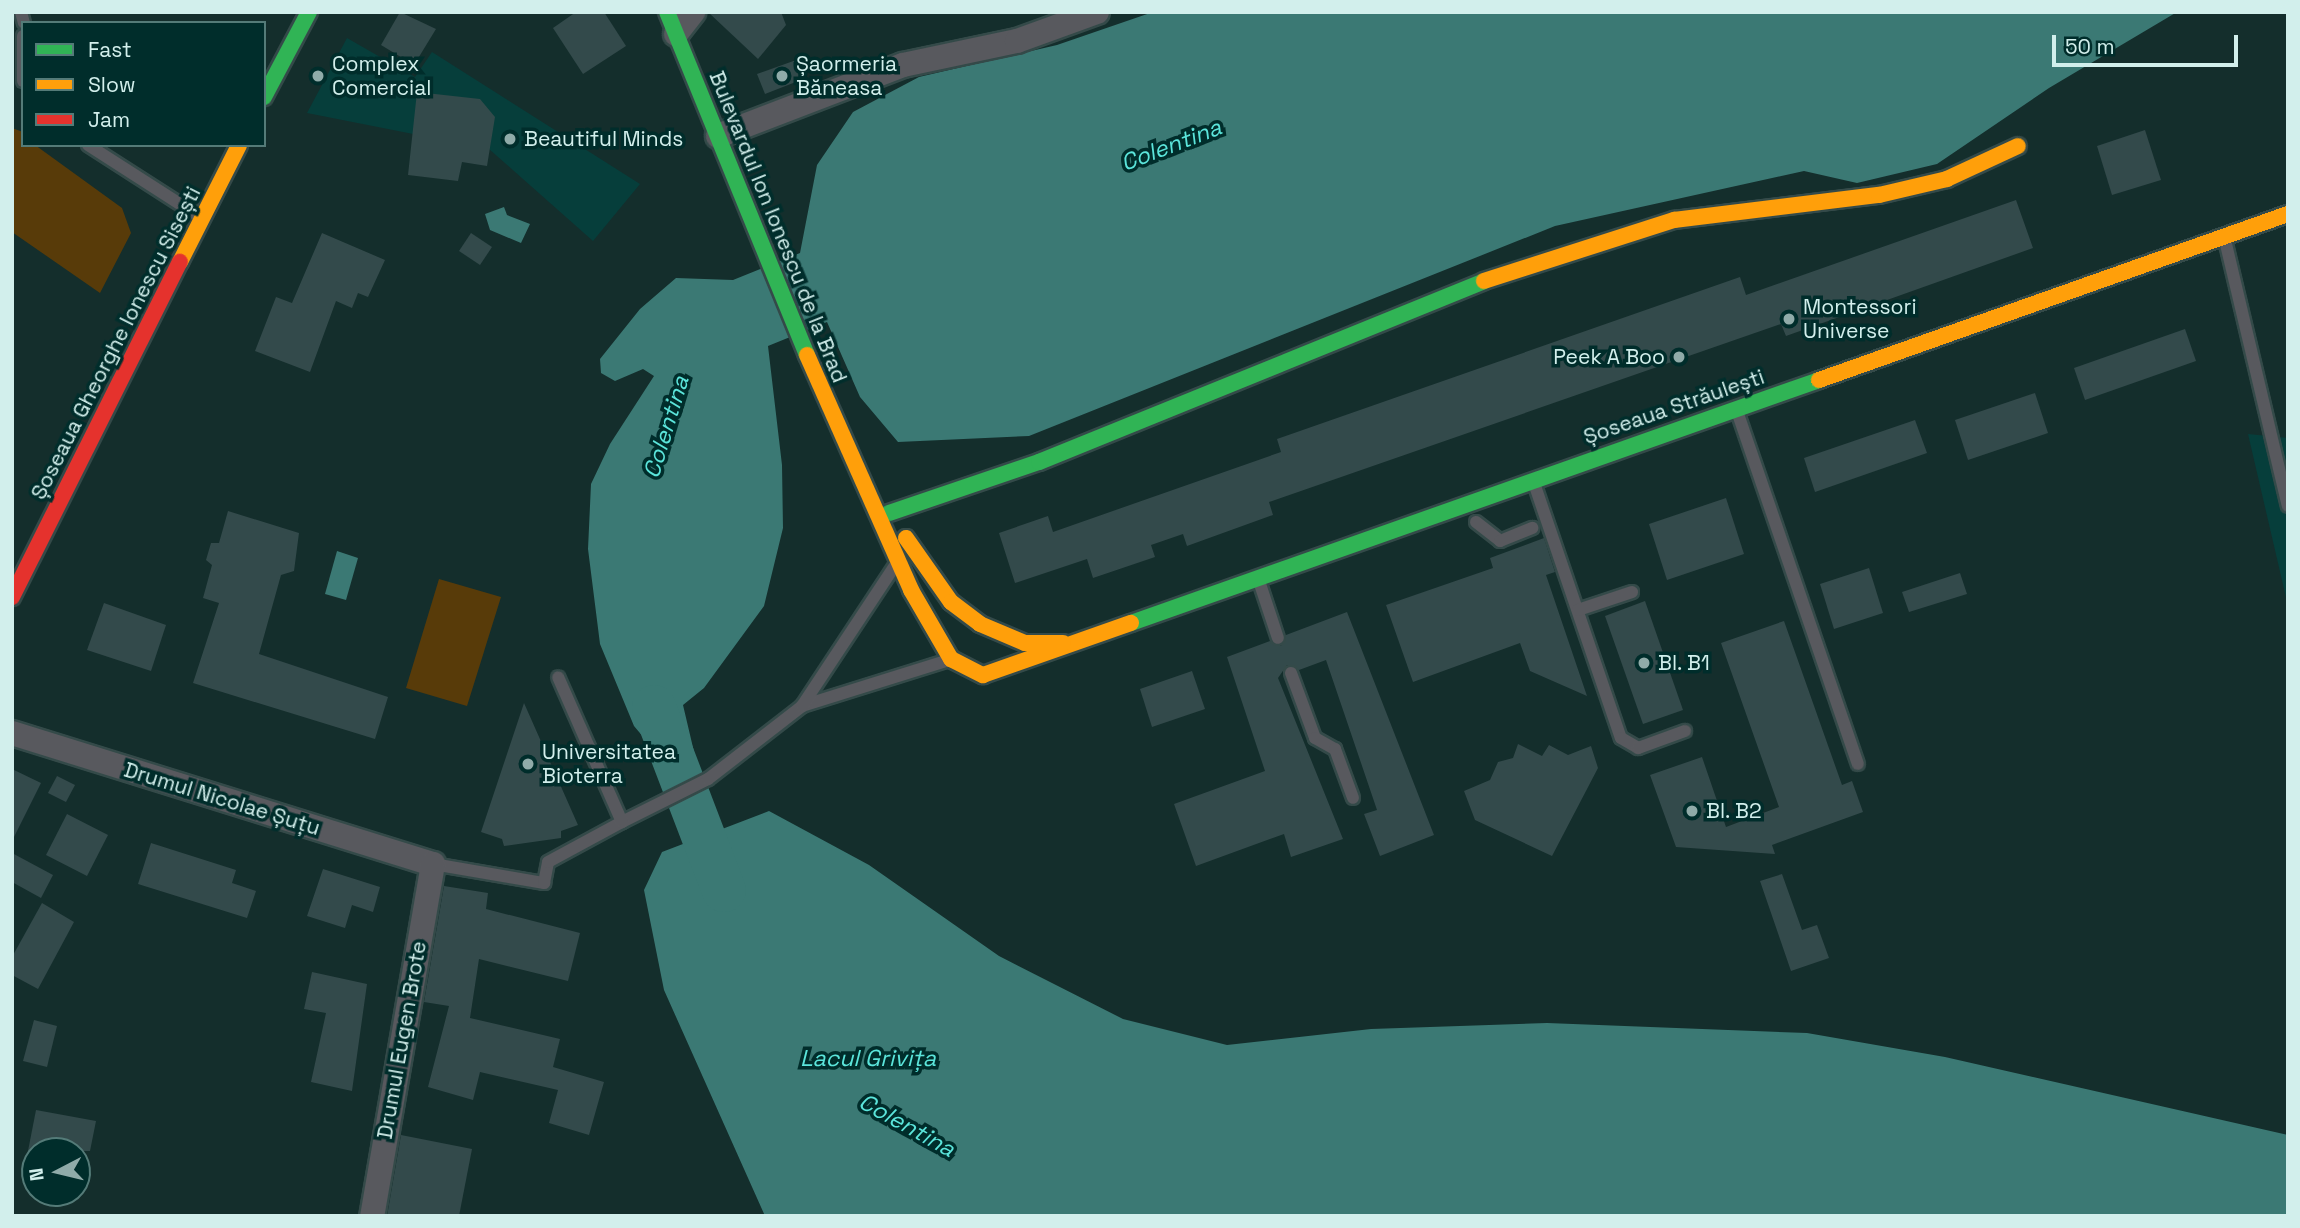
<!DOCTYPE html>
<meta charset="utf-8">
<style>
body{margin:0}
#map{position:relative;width:2300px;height:1228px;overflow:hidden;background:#142e2c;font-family:"Space Grotesk",sans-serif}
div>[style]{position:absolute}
.built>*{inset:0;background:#063e3b}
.green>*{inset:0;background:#583b09}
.water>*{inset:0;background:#3b7974}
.river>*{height:44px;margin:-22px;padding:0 22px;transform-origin:22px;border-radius:22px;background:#3b7974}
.building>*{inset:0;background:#334a4b}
.roads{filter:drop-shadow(2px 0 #344a49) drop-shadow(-2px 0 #344a49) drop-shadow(0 2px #344a49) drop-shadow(0 -2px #344a49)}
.lane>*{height:12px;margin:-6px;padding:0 6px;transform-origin:6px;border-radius:6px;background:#58595e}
.street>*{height:24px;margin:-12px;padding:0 12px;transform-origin:12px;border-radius:12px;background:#58595e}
.fast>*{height:16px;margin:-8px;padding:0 8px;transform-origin:8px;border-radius:8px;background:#30b455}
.slow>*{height:16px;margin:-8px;padding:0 8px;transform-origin:8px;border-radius:8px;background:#ff9f0a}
.jam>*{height:16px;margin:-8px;padding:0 8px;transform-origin:8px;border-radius:8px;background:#e5322d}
.dots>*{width:19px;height:19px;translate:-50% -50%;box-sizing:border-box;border:4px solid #002d2b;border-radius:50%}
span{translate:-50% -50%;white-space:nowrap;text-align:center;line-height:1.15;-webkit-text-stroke:7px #002d2b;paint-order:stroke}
.poi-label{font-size:21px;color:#d2efec}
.left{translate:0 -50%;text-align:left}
.right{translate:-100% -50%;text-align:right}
.street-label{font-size:21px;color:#d2efec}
.water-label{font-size:23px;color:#5be5db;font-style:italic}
.frame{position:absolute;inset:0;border:14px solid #d2efec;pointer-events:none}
.legend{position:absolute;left:21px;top:21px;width:245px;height:126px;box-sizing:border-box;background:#002d2b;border:2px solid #547b78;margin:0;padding:9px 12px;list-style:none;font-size:21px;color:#d2efec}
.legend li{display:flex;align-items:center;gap:14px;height:35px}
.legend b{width:35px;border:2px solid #547b78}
.north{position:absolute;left:21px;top:1137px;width:70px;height:70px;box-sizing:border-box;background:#002d2b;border:2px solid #547b78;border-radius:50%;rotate:263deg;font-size:19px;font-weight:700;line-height:28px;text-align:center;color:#d2efec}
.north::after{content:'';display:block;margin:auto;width:24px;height:32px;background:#90aba9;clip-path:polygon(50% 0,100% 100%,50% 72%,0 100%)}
.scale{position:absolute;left:2052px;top:35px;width:186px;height:32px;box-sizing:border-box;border:4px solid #d2efec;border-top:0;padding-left:9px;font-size:21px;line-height:24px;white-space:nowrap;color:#d2efec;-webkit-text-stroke:5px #002d2b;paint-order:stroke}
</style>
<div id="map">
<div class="built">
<div style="clip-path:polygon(347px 38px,415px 77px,432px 52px,640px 184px,593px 241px,489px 149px,307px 113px)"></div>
<div style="clip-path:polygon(2248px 434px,2288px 438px,2288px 606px)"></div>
</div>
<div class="green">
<div style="clip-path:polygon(12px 128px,23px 132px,23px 145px,35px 145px,122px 208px,131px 233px,100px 293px,12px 232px)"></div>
<div style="clip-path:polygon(439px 579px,501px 597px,467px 706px,406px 688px)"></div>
</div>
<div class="water">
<div style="clip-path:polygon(1153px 12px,2177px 12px,2049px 88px,1937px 164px,1857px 183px,1804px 171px,1555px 226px,1029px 436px,898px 442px,860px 397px,827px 322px,768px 346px,782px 465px,783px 528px,764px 606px,704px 688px,683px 705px,695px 756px,666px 764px,634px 726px,600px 644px,588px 549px,591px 484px,610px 444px,654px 376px,643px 369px,615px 381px,601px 373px,600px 359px,640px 309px,676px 278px,733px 280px,800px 253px,817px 165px,853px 112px,919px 77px,1057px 45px)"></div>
<div style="clip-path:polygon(504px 207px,507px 215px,530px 224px,521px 243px,490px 230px,485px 214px)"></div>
<div style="clip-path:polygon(337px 551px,358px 558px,346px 600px,325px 594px)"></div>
<div style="clip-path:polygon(769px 811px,869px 865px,999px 956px,1123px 1019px,1227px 1045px,1371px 1029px,1547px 1023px,1807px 1033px,1945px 1057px,2288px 1135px,2288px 1216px,765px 1216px,664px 990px,644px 890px,662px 852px)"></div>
</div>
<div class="river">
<div style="left:654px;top:707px;width:196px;rotate:69.1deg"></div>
</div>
<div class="building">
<div style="clip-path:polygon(400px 12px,436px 29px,414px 65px,381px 45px)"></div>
<div style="clip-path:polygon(576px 12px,604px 12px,626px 46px,583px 74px,553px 28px)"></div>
<div style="clip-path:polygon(708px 12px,781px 12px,786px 25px,758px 59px)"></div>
<div style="clip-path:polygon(799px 59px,806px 78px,765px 94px,757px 74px)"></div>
<div style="clip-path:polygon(417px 92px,480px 99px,495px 117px,487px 166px,462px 162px,458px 181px,408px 175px)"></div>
<div style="clip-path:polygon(2145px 130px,2161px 180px,2112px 195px,2097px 146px)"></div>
<div style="clip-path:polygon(2016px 200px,2033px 248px,1786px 336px,1781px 324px,1269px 502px,1273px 515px,1187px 546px,1183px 534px,1151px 545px,1155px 557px,1093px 578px,1087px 559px,1015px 583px,999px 533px,1048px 516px,1053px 532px,1281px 452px,1277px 439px,1740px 277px,1746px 295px)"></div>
<div style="clip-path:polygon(322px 233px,385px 260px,368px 297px,358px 293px,352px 308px,336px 301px,310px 372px,255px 351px,276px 297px,292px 303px)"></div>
<div style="clip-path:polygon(471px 233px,492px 247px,480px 265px,459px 251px)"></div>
<div style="clip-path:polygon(2185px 329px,2196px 361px,2085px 400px,2074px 368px)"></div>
<div style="clip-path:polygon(2035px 393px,2048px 433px,1968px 460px,1955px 420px)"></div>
<div style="clip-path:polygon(1915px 420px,1927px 453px,1815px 492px,1804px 458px)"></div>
<div style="clip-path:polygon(1726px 498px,1744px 554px,1667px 580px,1649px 524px)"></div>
<div style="clip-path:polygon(228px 511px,299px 533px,294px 571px,281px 575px,259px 654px,388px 697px,375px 739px,193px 683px,219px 603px,203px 598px,212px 565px,206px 560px,211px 543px,219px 543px)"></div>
<div style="clip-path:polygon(1544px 538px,1555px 572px,1546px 575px,1587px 696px,1530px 671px,1520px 643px,1413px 682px,1386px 605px,1493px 568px,1490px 558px)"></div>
<div style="clip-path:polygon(1869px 568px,1883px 613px,1834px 629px,1820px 584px)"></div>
<div style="clip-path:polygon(1960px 573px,1967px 594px,1909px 612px,1902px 592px)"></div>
<div style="clip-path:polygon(1645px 601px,1683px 710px,1643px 724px,1605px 616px)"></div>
<div style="clip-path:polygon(104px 603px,166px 625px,151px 671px,87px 650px)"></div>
<div style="clip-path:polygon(1347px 612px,1434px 835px,1380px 856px,1364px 814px,1377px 810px,1326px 660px,1299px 670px,1287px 665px,1278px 678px,1343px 839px,1291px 857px,1284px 834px,1196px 866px,1174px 804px,1265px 771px,1227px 657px,1270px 641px,1281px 646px,1286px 635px)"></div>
<div style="clip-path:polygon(1784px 621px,1842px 785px,1852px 781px,1863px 812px,1772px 845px,1775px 854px,1676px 847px,1650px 775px,1702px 757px,1726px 827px,1779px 807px,1721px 643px)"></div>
<div style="clip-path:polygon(1192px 671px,1205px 709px,1152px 727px,1140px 689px)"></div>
<div style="clip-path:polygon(524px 703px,578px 825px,561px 831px,561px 838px,504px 846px,502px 839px,481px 832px)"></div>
<div style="clip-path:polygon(1518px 744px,1542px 756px,1549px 745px,1568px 755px,1591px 746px,1598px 768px,1552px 856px,1475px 820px,1464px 791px,1490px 780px,1498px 762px,1513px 758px)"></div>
<div style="clip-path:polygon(12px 769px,41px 783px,12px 841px)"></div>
<div style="clip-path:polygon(57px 776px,75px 785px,66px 802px,48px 793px)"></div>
<div style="clip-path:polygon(67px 814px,108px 835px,87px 876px,46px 855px)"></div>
<div style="clip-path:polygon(151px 843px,236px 870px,232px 883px,256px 891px,247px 918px,138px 884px)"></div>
<div style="clip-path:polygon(12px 853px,53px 875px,41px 898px,12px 882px)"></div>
<div style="clip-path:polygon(323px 869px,380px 887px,373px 912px,352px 905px,345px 928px,307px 916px)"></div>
<div style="clip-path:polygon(1782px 874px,1802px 930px,1817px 925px,1829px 958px,1791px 971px,1760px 881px)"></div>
<div style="clip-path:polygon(444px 886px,488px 893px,486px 909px,580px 933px,568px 981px,479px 959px,470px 1018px,560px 1039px,553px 1067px,604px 1082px,589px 1135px,549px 1123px,558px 1090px,480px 1072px,473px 1100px,428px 1087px,449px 1006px,424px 1002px)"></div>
<div style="clip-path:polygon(42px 903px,74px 922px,38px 989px,12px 975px,12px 957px)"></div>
<div style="clip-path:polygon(312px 972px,367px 984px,352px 1091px,311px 1082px,326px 1013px,304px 1009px)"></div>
<div style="clip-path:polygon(34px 1020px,57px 1026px,47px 1067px,23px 1061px)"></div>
<div style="clip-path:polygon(36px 1110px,96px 1121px,90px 1151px,28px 1151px)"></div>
<div style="clip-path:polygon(401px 1135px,472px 1149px,459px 1216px,387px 1216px)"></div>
</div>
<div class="roads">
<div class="lane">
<div style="left:21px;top:12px;width:11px;rotate:75deg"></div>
<div style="left:23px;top:36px;width:45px;rotate:90deg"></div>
<div style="left:88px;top:145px;width:133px;rotate:32.7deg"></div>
<div style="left:2225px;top:240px;width:273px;rotate:76.7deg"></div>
<div style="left:1737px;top:411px;width:373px;rotate:71.1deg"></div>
<div style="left:1534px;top:483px;width:269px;rotate:71.2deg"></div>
<div style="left:1621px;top:738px;width:20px;rotate:30deg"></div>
<div style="left:1638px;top:748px;width:50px;rotate:-19.9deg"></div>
<div style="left:1476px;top:522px;width:31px;rotate:38deg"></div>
<div style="left:1500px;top:541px;width:35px;rotate:-22deg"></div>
<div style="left:1258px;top:578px;width:63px;rotate:71.6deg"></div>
<div style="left:1578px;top:610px;width:57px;rotate:-18.4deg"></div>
<div style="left:1291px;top:673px;width:69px;rotate:69.7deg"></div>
<div style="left:1315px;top:738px;width:23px;rotate:29deg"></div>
<div style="left:1335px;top:749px;width:52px;rotate:69.8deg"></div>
<div style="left:802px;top:706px;width:154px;rotate:-17.4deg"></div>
<div style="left:622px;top:822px;width:96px;rotate:-26.6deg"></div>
<div style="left:708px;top:779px;width:119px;rotate:-37.8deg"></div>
<div style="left:802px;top:706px;width:167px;rotate:-56.5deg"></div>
<div style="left:433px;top:864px;width:113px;rotate:9.7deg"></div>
<div style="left:544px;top:883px;width:21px;rotate:-79deg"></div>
<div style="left:548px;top:862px;width:84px;rotate:-28.4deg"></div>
<div style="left:622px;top:822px;width:158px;rotate:-113.8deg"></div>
</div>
<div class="street">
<div style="left:676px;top:34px;width:28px;rotate:-52deg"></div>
<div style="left:718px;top:136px;width:198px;rotate:-21deg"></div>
<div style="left:903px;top:65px;width:116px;rotate:-11.9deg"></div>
<div style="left:1017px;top:41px;width:85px;rotate:-19.9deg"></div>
<div style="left:12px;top:733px;width:441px;rotate:17.3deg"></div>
<div style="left:433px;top:864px;width:357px;rotate:99.8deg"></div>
</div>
<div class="fast">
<div style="left:667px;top:12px;width:370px;rotate:67.8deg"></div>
<div style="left:264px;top:97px;width:96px;rotate:-62.1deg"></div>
<div style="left:889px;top:513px;width:158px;rotate:-18.8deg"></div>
<div style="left:1039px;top:462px;width:480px;rotate:-22.1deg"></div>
<div style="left:1131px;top:623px;width:730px;rotate:-19.45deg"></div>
</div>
<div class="slow">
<div style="left:180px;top:262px;width:131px;rotate:-63.2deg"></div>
<div style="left:1484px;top:281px;width:200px;rotate:-17.8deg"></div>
<div style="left:1674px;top:220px;width:207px;rotate:-7deg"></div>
<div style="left:1879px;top:195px;width:70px;rotate:-13.2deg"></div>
<div style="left:1947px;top:179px;width:78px;rotate:-24.9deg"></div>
<div style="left:807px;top:355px;width:257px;rotate:66.1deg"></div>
<div style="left:911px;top:590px;width:80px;rotate:59.9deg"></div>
<div style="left:951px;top:659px;width:36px;rotate:27deg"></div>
<div style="left:983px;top:675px;width:157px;rotate:-19.4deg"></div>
<div style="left:1819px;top:380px;width:498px;rotate:-19.5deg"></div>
<div style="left:906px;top:538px;width:78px;rotate:54.9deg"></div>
<div style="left:951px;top:602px;width:36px;rotate:37deg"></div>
<div style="left:980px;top:624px;width:49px;rotate:22.9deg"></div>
<div style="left:1025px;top:643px;width:38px"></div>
</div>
<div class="jam">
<div style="left:12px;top:597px;width:375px;rotate:-63.4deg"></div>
</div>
</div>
<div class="dots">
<div style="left:318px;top:76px;background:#90aba9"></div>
<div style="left:782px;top:76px;background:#90aba9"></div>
<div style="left:510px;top:139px;background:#90aba9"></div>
<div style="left:1789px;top:319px;background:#90aba9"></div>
<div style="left:1679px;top:357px;background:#90aba9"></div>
<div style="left:1644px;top:663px;background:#90aba9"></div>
<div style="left:528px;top:764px;background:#90aba9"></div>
<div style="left:1692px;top:811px;background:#90aba9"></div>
</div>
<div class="poi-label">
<span class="left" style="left:332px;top:76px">Complex<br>Comercial</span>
<span class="left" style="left:796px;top:76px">Șaormeria<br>Băneasa</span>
<span class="left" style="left:524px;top:139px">Beautiful Minds</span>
<span class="left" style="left:1803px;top:319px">Montessori<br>Universe</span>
<span class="right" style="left:1665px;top:357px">Peek A Boo</span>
<span class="left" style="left:1658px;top:663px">Bl. B1</span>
<span class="left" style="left:542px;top:764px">Universitatea<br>Bioterra</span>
<span class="left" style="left:1706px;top:811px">Bl. B2</span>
</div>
<div class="street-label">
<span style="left:778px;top:227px;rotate:68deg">Bulevardul Ion Ionescu de la Brad</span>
<span style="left:116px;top:343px;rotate:-63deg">Șoseaua Gheorghe Ionescu Sisești</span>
<span style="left:1674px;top:407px;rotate:-19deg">Șoseaua Străulești</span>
<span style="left:222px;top:799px;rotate:17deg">Drumul Nicolae Șuțu</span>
<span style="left:402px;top:1040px;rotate:-80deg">Drumul Eugen Brote</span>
</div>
<div class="water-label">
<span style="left:1171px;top:145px;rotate:-21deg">Colentina</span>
<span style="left:666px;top:427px;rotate:-73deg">Colentina</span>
<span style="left:868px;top:1058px">Lacul Grivița</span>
<span style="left:907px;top:1125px;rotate:29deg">Colentina</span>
</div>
<div class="frame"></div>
<ul class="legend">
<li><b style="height:9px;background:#30b455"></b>Fast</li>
<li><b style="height:9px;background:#ff9f0a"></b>Slow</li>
<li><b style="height:9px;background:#e5322d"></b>Jam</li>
</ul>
<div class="north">N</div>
<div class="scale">50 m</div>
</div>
